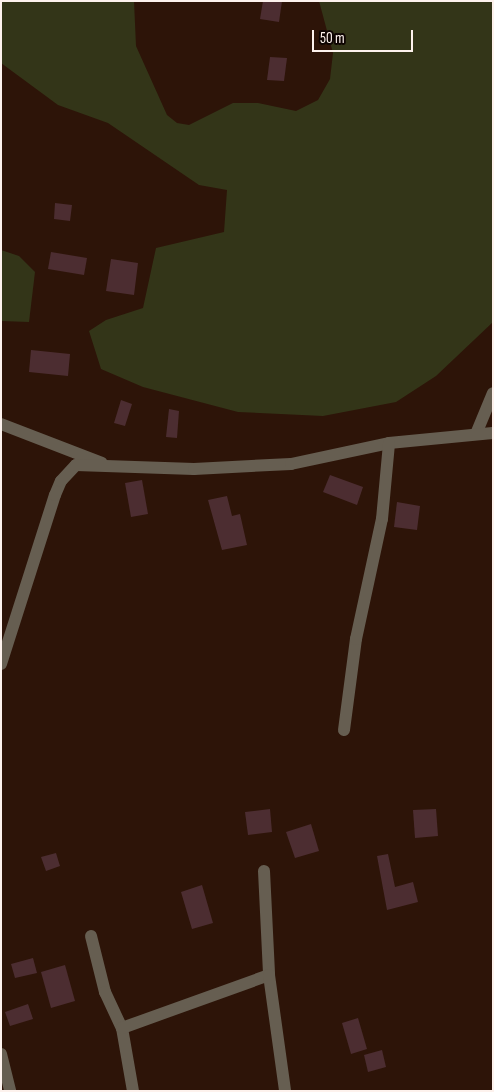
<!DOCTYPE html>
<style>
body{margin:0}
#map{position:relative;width:494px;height:1092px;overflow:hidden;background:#2d1408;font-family:"Sofia Sans Condensed",sans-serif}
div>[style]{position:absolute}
.green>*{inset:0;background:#333518}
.building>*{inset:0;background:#4c2d31}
.street>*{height:12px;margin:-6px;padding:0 6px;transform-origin:6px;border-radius:6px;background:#665e51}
span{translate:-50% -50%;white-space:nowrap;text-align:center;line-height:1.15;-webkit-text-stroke:4px #0e0402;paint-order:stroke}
.frame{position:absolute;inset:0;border:2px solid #fdf2ed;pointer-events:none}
.scale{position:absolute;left:312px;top:30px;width:101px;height:22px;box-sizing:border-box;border:2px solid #fdf2ed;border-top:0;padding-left:6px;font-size:15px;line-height:18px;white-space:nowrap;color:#fdf2ed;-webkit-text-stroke:4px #0e0402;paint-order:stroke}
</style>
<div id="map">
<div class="green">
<div style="clip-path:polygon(1px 1px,134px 1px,136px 46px,167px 115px,177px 123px,189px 125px,233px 103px,258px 103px,296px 111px,318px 100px,330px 79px,333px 53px,319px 1px,493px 1px,493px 322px,436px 376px,396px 402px,323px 416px,238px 412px,143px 387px,101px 369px,89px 331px,106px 320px,143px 308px,156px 248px,224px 232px,227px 190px,199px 185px,108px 123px,58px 105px,1px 63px)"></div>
<div style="clip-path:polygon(1px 250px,19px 256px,35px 272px,29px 322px,1px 321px)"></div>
</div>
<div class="building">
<div style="clip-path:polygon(263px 1px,282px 1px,279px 22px,260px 19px)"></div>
<div style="clip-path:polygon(270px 57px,287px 58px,284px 81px,267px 80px)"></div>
<div style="clip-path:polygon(55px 203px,72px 205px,70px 221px,54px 219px)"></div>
<div style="clip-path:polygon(51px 252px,87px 258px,84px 275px,48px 269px)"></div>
<div style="clip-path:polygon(111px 259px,138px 263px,134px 295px,106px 291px)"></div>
<div style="clip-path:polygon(31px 350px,70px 354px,68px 376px,29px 372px)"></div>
<div style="clip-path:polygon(121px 400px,132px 404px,125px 426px,114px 423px)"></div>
<div style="clip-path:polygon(169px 409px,179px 411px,177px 438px,166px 437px)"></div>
<div style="clip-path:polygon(330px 475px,363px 487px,357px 505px,323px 492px)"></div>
<div style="clip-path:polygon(142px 480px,148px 514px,131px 517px,125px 483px)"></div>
<div style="clip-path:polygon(227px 496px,232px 516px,240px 514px,247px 545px,222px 550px,208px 500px)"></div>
<div style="clip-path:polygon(397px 502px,420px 506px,417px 530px,394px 527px)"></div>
<div style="clip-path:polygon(270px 809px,272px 832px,248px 835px,245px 812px)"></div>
<div style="clip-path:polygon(436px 809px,438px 836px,415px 838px,413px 810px)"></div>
<div style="clip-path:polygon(311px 824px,319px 851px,295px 858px,286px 832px)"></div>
<div style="clip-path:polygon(56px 853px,60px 866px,46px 871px,41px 857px)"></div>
<div style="clip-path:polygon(388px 854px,395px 887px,413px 882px,418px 902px,387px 910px,377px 856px)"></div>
<div style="clip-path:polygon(202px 885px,213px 923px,192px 929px,181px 892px)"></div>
<div style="clip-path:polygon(33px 958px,37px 973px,15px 978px,11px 964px)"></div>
<div style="clip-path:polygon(65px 965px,75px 1001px,51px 1008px,41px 972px)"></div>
<div style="clip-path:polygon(28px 1004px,33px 1019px,10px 1026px,5px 1012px)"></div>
<div style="clip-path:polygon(358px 1018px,367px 1049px,351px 1054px,342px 1023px)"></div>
<div style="clip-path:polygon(382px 1050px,386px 1067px,368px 1072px,364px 1055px)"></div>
</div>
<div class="street">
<div style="left:1px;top:424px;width:108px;rotate:21.1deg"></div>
<div style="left:476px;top:434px;width:44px;rotate:-67.5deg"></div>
<div style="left:1px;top:664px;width:177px;rotate:-72.3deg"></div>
<div style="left:55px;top:495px;width:15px;rotate:-67deg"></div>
<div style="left:61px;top:481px;width:22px;rotate:-47deg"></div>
<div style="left:76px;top:465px;width:118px;rotate:1.9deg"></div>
<div style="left:194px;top:469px;width:97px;rotate:-3deg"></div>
<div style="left:291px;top:464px;width:100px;rotate:-12.1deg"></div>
<div style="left:389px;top:443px;width:104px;rotate:-5.5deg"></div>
<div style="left:344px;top:730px;width:92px;rotate:-82.5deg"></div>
<div style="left:356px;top:639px;width:123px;rotate:-77.8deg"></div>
<div style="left:382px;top:519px;width:76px;rotate:-84.7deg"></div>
<div style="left:264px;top:871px;width:104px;rotate:87.2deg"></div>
<div style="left:91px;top:936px;width:58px;rotate:76deg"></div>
<div style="left:105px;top:992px;width:40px;rotate:65deg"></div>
<div style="left:122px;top:1028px;width:64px;rotate:80.1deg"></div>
<div style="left:122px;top:1028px;width:156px;rotate:-19.8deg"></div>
<div style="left:269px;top:975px;width:117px;rotate:82.1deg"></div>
<div style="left:1px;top:1054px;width:38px;rotate:76deg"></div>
</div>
<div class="frame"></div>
<div class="scale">50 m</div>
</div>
